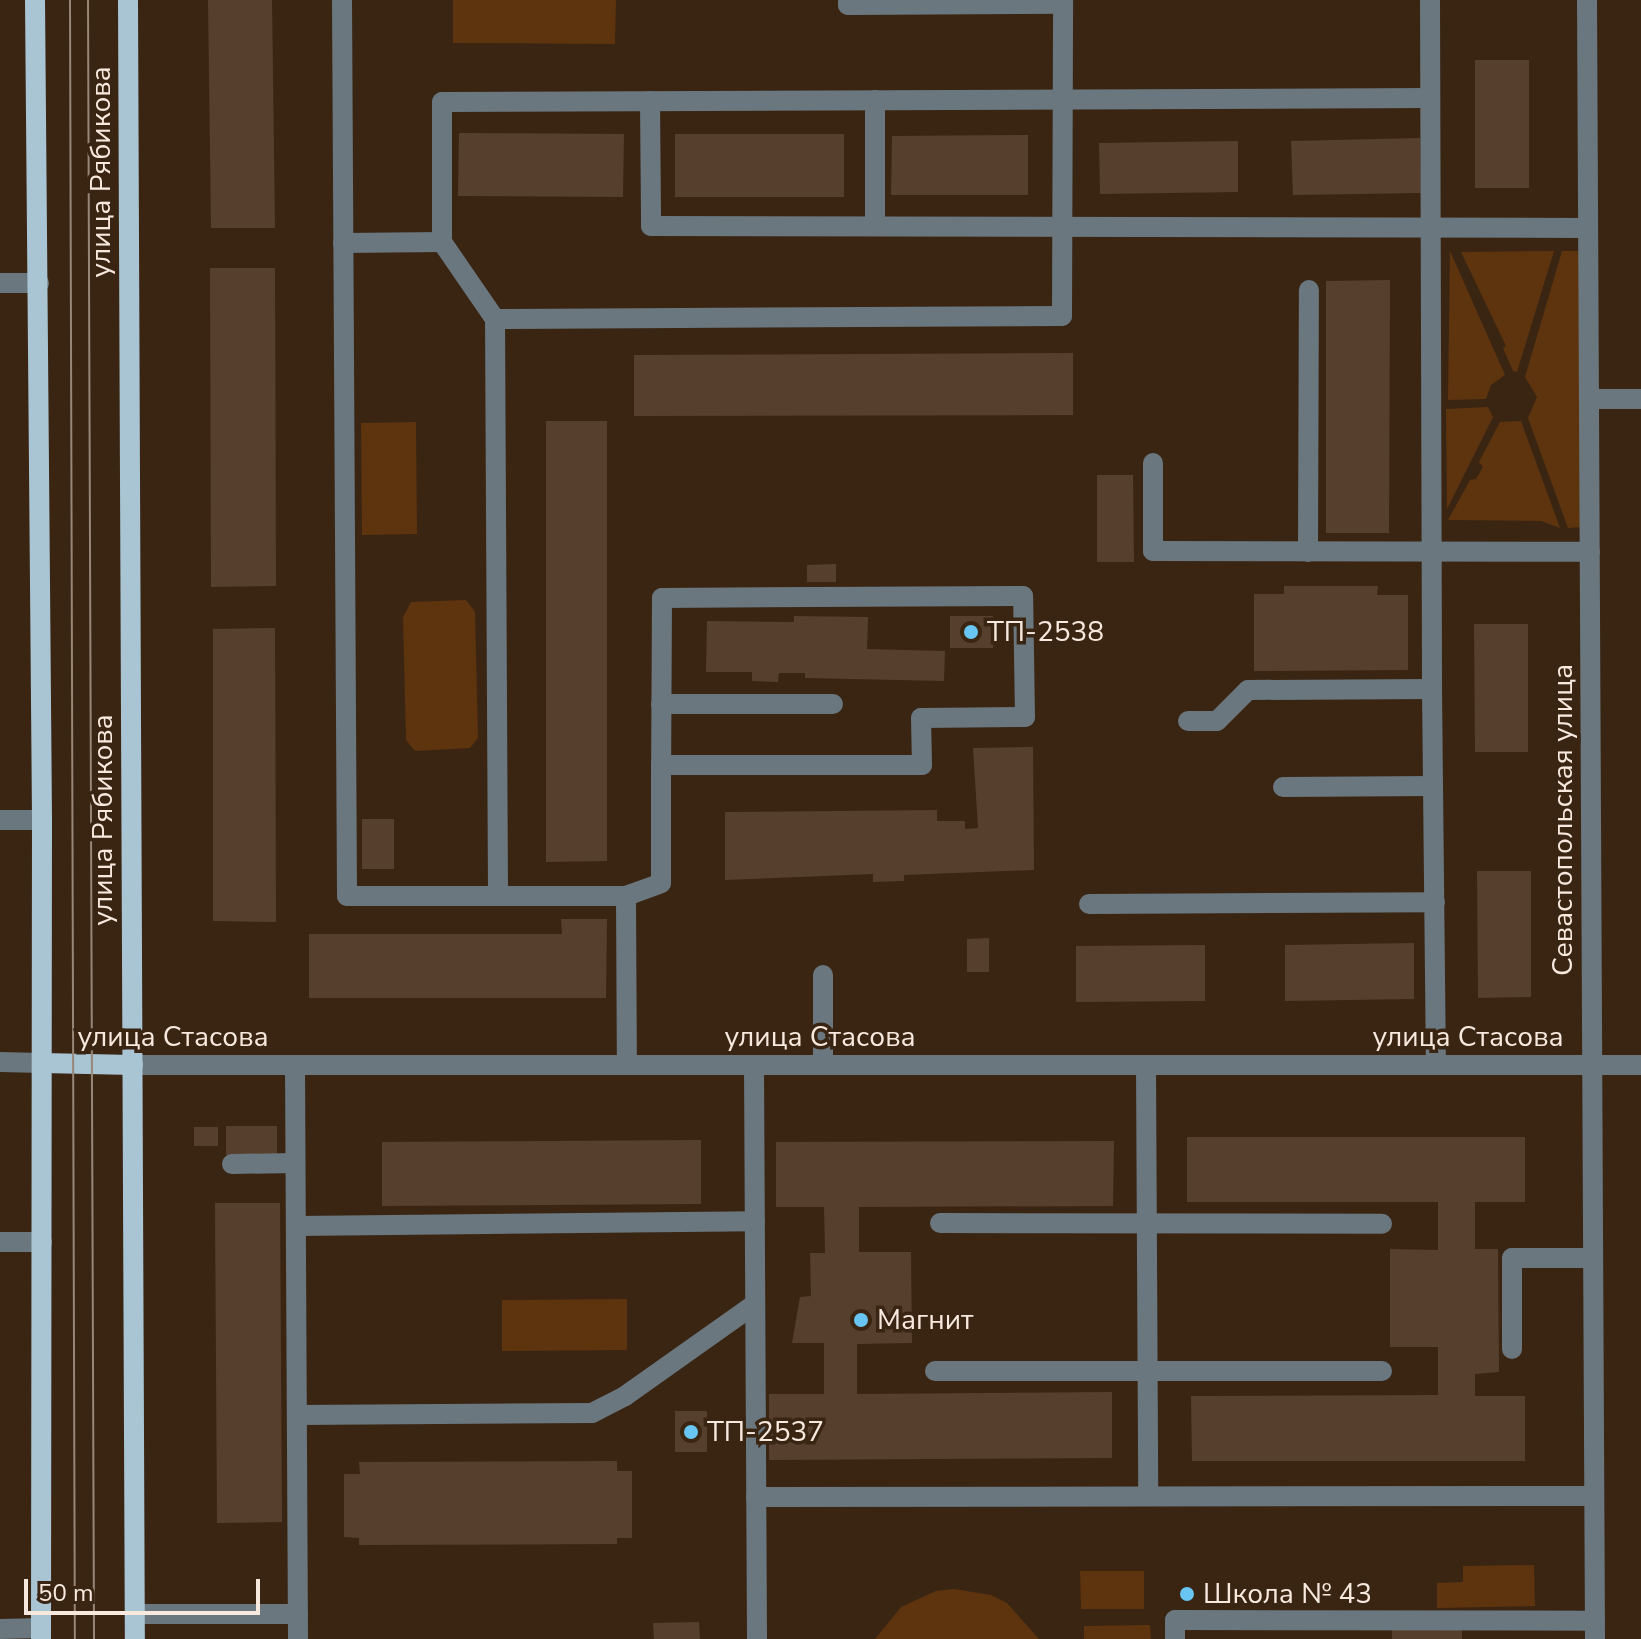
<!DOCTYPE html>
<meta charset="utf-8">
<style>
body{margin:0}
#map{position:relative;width:1641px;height:1639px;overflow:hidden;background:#3a2513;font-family:"Nunito Sans",sans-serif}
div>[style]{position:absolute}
.green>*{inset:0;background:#5d340e}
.building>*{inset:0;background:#573f2d}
.minor>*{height:20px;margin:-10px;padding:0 10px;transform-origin:10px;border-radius:10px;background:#6a777f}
.major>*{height:20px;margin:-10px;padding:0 10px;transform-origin:10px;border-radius:10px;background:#a9c5d4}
.tram>*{height:2px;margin:-1px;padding:0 1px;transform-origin:1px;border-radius:1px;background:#988677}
.dots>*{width:22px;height:22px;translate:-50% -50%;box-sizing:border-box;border:4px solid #3a2513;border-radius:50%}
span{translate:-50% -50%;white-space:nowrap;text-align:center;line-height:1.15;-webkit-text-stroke:7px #3a2513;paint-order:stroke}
.street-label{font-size:28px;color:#f8e9de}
.poi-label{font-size:28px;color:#f8e9de}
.left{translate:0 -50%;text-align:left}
.scale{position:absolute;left:24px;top:1579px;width:236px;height:36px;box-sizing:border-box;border:4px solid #f8e9de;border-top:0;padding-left:10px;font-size:24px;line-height:28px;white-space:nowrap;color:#f8e9de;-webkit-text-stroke:6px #3a2513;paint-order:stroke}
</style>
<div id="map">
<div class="green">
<div style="clip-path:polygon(453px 0,616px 0,615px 44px,453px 43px)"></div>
<div style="clip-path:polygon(1450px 251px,1505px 375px,1491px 385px,1486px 399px,1448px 400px)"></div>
<div style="clip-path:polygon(1554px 251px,1517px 372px,1513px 371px,1503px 348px,1506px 346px,1461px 252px)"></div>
<div style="clip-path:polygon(1562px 251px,1579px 251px,1582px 527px,1568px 528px,1528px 418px,1537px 397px,1525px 377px)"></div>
<div style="clip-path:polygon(1488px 407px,1493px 417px,1447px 509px,1446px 409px)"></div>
<div style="clip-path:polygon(1521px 421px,1560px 528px,1541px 521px,1448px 520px,1470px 480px,1476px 479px,1483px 467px,1479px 462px,1500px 422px)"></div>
<div style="clip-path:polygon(416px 422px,417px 534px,362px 535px,361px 423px)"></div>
<div style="clip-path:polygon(466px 600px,475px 612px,478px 738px,470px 748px,415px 751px,406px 740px,403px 617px,411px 602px)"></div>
<div style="clip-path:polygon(627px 1299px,627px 1350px,502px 1351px,502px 1300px)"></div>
<div style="clip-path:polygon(1534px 1565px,1535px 1606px,1437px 1608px,1437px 1583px,1463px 1582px,1463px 1566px)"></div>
<div style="clip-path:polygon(1080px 1571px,1144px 1571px,1144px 1609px,1081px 1609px)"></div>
<div style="clip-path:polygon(954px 1589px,991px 1595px,1007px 1603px,1039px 1639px,875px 1639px,901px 1607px,936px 1591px)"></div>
<div style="clip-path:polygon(1150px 1625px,1151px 1639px,1084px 1639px,1084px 1626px)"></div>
</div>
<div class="building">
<div style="clip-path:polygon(208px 0,272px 0,275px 228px,211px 228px)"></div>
<div style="clip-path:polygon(1475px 60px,1529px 60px,1529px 188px,1475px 188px)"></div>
<div style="clip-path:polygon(459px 133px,624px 134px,623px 197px,458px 196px)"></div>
<div style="clip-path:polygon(675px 134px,844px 134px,844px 197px,675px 197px)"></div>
<div style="clip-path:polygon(1028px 135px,1028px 195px,891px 195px,892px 136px)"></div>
<div style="clip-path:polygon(1420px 138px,1421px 193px,1293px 195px,1291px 141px)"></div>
<div style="clip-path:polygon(1238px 141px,1238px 192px,1100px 194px,1099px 143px)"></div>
<div style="clip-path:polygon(210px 268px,275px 268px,276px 586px,211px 587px)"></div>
<div style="clip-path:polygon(1390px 280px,1389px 533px,1326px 533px,1326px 281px)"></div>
<div style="clip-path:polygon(1073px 353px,1073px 415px,634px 416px,634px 355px)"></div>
<div style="clip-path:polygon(546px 421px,607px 421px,607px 861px,546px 862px)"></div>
<div style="clip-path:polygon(1097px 475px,1133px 475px,1134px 562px,1097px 562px)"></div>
<div style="clip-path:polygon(836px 564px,836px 582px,807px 582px,807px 565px)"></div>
<div style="clip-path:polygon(1284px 586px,1378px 586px,1377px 595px,1408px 595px,1408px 670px,1254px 671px,1254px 594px,1284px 594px)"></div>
<div style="clip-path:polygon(794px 616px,868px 617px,867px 649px,945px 651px,944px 681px,805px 678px,805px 673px,779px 673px,778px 682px,752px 681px,752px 672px,706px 672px,707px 621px,794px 622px)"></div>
<div style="clip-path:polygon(950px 616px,993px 616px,993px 648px,950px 648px)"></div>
<div style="clip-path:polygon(1474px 624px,1528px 624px,1528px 752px,1475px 752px)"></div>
<div style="clip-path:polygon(275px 628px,276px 922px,213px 921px,213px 629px)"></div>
<div style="clip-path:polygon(1033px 747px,1034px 870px,904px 875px,904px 881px,873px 882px,873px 874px,725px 880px,725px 812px,937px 810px,937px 821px,965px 821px,965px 829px,978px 828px,973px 748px)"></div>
<div style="clip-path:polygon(362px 819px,394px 819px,394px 869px,362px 869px)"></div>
<div style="clip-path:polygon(1477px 871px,1531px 871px,1531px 997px,1478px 998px)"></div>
<div style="clip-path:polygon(561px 919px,607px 919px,606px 998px,309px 998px,309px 934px,562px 934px)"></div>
<div style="clip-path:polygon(989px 938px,989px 972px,967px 972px,967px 939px)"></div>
<div style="clip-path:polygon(1414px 943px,1414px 999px,1285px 1001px,1285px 945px)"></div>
<div style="clip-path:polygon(1205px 945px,1205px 1001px,1076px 1002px,1076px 946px)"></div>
<div style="clip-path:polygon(226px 1126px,277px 1126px,277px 1154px,226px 1155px)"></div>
<div style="clip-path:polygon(194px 1127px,218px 1127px,218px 1146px,194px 1146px)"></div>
<div style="clip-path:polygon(1187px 1137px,1525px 1137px,1525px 1202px,1475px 1202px,1475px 1249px,1498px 1249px,1499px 1372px,1475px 1374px,1475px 1396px,1525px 1396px,1525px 1461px,1192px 1461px,1191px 1396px,1438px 1395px,1438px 1347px,1390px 1347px,1390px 1249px,1438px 1250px,1438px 1202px,1187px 1202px)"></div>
<div style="clip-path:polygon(701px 1140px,701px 1204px,382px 1206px,382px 1142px)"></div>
<div style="clip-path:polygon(1114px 1141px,1113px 1206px,859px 1207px,859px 1252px,911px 1252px,912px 1343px,857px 1344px,857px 1394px,1112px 1392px,1112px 1458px,769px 1460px,769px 1394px,824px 1394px,824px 1343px,792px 1343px,800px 1297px,811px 1296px,810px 1253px,825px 1253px,824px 1207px,776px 1207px,776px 1142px)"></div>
<div style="clip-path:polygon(215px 1203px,280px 1203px,282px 1522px,217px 1523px)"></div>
<div style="clip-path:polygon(675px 1411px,707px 1411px,707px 1452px,675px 1452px)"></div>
<div style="clip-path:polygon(617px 1461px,617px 1471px,632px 1471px,632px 1538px,617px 1538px,617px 1544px,359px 1545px,359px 1538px,344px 1537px,344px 1474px,360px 1474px,359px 1462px)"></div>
<div style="clip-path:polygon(699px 1622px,700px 1639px,654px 1639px,653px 1623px)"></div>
<div style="clip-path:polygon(1462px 1629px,1462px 1639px,1392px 1639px,1392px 1630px)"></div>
</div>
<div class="minor">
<div style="left:342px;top:0;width:896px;rotate:89.68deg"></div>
<div style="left:347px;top:896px;width:279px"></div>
<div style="left:626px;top:896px;width:169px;rotate:89.7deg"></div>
<div style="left:848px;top:0;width:5px;rotate:90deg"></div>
<div style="left:848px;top:5px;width:215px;rotate:-0.3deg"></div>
<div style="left:1430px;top:0;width:689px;rotate:89.83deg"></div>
<div style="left:1587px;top:0;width:1639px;rotate:89.72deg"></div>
<div style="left:875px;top:100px;width:126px;rotate:90deg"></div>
<div style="left:650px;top:101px;width:125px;rotate:89.5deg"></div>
<div style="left:651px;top:226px;width:937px;rotate:0.12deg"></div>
<div style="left:442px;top:242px;width:140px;rotate:-90deg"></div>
<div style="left:442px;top:102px;width:988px;rotate:-0.23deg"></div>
<div style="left:343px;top:243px;width:99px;rotate:-0.6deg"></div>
<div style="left:442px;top:242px;width:93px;rotate:55.5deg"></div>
<div style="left:495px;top:319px;width:577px;rotate:89.7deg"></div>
<div style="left:0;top:283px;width:39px"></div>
<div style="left:495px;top:319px;width:567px;rotate:-0.3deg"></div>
<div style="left:1062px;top:316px;width:316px;rotate:-89.8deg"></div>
<div style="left:1589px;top:399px;width:52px"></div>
<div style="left:1153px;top:463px;width:88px;rotate:90deg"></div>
<div style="left:1153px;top:551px;width:437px;rotate:0.1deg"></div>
<div style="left:1308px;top:552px;width:262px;rotate:-89.8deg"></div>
<div style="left:661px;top:704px;width:172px"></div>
<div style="left:1188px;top:721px;width:29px"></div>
<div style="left:1217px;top:721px;width:44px;rotate:-45deg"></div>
<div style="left:1248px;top:690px;width:184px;rotate:-0.3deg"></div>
<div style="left:1432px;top:689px;width:376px;rotate:89.4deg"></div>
<div style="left:1283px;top:787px;width:150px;rotate:-0.4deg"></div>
<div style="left:0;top:820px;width:42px"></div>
<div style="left:626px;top:896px;width:37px;rotate:-20deg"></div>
<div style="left:661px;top:883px;width:118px;rotate:-90deg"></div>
<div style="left:661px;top:765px;width:261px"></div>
<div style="left:922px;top:765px;width:47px;rotate:-91.2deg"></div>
<div style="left:921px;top:718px;width:104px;rotate:-0.6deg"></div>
<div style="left:1025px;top:717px;width:121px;rotate:-90.9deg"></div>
<div style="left:1023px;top:596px;width:361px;rotate:179.7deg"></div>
<div style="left:662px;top:598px;width:167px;rotate:90.3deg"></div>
<div style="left:1089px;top:904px;width:346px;rotate:-0.3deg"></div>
<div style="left:0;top:1062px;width:42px;rotate:1.4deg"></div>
<div style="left:133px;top:1065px;width:1508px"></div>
<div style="left:295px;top:1065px;width:574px;rotate:89.7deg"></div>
<div style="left:754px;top:1065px;width:574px;rotate:89.7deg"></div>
<div style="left:823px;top:1065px;width:90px;rotate:-90deg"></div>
<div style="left:1146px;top:1065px;width:429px;rotate:89.7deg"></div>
<div style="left:232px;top:1164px;width:63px;rotate:-0.9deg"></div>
<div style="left:940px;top:1223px;width:442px;rotate:0.1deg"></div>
<div style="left:296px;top:1226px;width:459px;rotate:-0.6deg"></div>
<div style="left:0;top:1242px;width:42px"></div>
<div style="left:1512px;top:1349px;width:91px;rotate:-90deg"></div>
<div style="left:1512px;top:1258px;width:81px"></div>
<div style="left:935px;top:1371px;width:447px"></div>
<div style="left:297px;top:1415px;width:295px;rotate:-0.4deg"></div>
<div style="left:592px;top:1413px;width:37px;rotate:-27deg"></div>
<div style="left:625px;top:1396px;width:159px;rotate:-35.3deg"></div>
<div style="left:756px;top:1497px;width:838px;rotate:-0.07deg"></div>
<div style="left:135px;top:1614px;width:163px"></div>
<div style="left:0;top:1629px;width:41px;rotate:-1.4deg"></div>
<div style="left:1175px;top:1639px;width:19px;rotate:-90deg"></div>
<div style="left:1175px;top:1620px;width:420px;rotate:0.1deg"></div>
</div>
<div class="major">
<div style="left:35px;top:0;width:820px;rotate:89.51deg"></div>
<div style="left:42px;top:820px;width:819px;rotate:90.07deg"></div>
<div style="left:128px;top:0;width:1639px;rotate:89.76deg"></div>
<div style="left:42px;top:1063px;width:91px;rotate:1.3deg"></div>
</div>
<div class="tram">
<div style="left:70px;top:0;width:1639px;rotate:89.83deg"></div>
<div style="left:88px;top:0;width:1639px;rotate:89.79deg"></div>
</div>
<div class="dots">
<div style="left:971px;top:632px;background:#68c4f0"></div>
<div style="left:861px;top:1320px;background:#68c4f0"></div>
<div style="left:691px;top:1432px;background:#68c4f0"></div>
<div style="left:1187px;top:1594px;background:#68c4f0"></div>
</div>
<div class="street-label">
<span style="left:101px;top:172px;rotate:-90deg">улица Рябикова</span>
<span style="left:103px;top:820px;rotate:-90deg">улица Рябикова</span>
<span style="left:1563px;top:820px;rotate:-90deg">Севастопольская улица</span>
<span style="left:173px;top:1037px">улица Стасова</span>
<span style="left:820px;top:1037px">улица Стасова</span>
<span style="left:1468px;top:1037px">улица Стасова</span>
</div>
<div class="poi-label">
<span class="left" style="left:987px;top:632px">ТП-2538</span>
<span class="left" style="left:877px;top:1320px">Магнит</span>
<span class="left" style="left:707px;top:1432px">ТП-2537</span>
<span class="left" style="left:1203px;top:1594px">Школа № 43</span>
</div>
<div class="scale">50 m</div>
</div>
